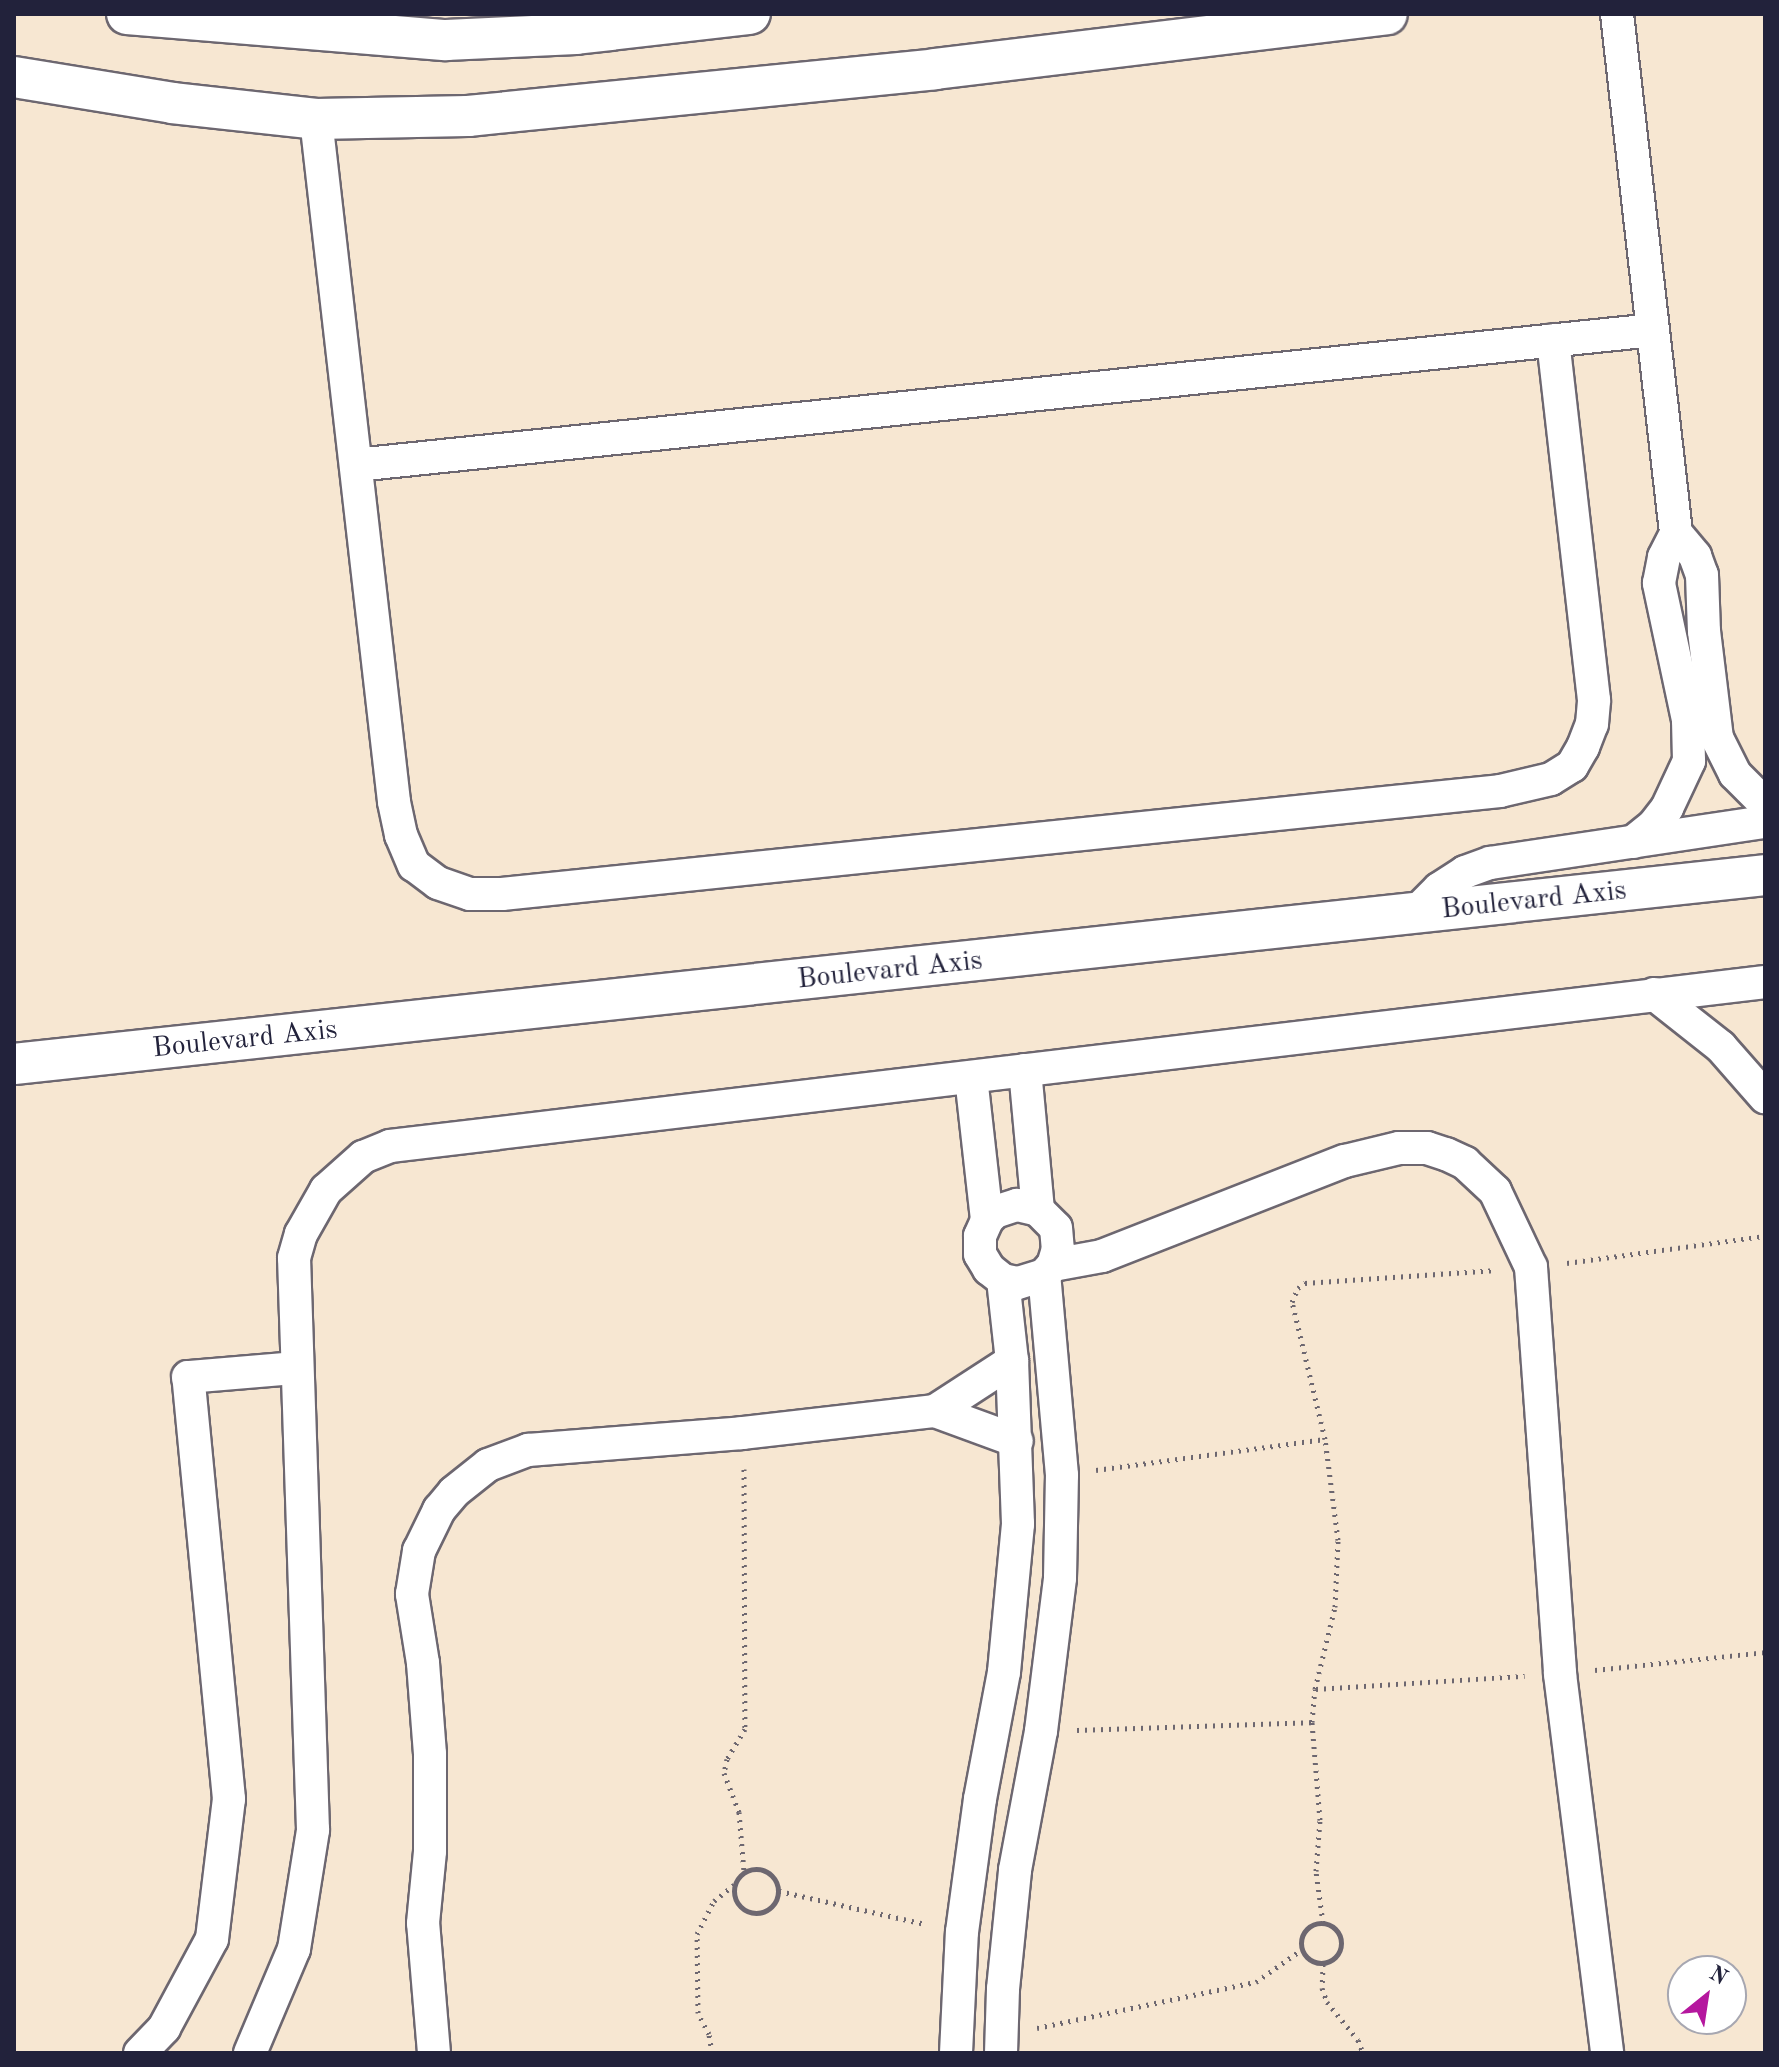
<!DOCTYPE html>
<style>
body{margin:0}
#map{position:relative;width:1779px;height:2067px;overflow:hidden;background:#f7e7d2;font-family:"Old Standard TT",serif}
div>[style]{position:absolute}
.path>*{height:5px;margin-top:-2.5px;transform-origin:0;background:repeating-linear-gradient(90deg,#6d6770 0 2px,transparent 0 8px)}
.path>.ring{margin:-2.5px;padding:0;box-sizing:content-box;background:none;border:5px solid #6d6770;border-radius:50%}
.roads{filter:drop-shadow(2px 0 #6d6770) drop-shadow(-2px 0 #6d6770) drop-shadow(0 2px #6d6770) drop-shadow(0 -2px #6d6770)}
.minor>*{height:32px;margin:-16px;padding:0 16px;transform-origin:16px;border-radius:16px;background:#fff}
.tertiary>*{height:40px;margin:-20px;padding:0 20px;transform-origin:20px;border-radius:20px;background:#fff}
span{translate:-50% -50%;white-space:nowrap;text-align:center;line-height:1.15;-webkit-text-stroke:6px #fff;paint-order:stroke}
.street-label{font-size:28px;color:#22223b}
.frame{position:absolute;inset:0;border:16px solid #22223b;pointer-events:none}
.north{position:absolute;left:1667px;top:1955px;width:80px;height:80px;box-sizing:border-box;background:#fff;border:2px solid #a7a7b1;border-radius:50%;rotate:30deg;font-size:22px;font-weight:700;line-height:32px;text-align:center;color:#22223b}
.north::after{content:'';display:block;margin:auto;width:28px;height:36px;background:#b5179e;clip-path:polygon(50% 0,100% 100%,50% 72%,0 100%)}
</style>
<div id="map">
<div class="path">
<div style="left:1567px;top:1263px;width:200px;rotate:-7.8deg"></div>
<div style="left:744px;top:1469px;width:260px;rotate:89.8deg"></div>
<div style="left:745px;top:1729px;width:35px;rotate:121deg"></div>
<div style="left:727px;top:1759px;width:14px;rotate:102deg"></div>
<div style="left:724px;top:1773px;width:42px;rotate:69deg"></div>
<div style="left:739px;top:1812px;width:60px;rotate:85.2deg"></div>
<div style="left:1096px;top:1470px;width:231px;rotate:-7.7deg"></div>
<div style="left:1595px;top:1670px;width:171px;rotate:-6deg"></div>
<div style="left:1316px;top:1689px;width:209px;rotate:-3.6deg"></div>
<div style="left:1077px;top:1730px;width:235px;rotate:-1.9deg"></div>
<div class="ring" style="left:734px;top:1869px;width:39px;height:39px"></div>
<div style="left:779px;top:1891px;width:151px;rotate:12.7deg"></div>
<div class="ring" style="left:1301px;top:1923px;width:35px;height:35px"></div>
<div style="left:1323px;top:1923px;width:52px;rotate:-97.7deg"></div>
<div style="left:1316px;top:1871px;width:51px;rotate:-85.5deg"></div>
<div style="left:1320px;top:1820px;width:98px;rotate:-94.7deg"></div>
<div style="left:1312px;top:1722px;width:33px;rotate:-85deg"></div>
<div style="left:1315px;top:1689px;width:84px;rotate:-76.3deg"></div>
<div style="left:1335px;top:1607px;width:67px;rotate:-87.4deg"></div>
<div style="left:1338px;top:1540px;width:102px;rotate:-97.3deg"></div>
<div style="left:1325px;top:1439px;width:141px;rotate:-103.5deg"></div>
<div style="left:1292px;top:1302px;width:15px;rotate:-67deg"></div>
<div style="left:1298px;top:1288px;width:9px;rotate:-36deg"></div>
<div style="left:1305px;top:1283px;width:189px;rotate:-3.9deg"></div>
<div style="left:1323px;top:1964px;width:24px;rotate:92deg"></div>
<div style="left:1322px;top:1988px;width:15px;rotate:70deg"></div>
<div style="left:1327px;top:2002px;width:49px;rotate:50.8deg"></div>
<div style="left:1358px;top:2040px;width:14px;rotate:69deg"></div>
<div style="left:1037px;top:2028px;width:224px;rotate:-11.9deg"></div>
<div style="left:1256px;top:1982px;width:55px;rotate:-35.4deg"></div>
<div style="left:712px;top:2053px;width:19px;rotate:-99deg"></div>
<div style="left:709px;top:2034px;width:24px;rotate:-118deg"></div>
<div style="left:698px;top:2013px;width:79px;rotate:-90.7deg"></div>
<div style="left:697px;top:1934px;width:37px;rotate:-63deg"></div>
<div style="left:714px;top:1901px;width:26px;rotate:-39deg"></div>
</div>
<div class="roads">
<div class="minor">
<div style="left:1617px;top:14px;width:522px;rotate:83.51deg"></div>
<div style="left:1676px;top:533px;width:30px;rotate:50deg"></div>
<div style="left:1695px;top:556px;width:20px;rotate:70deg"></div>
<div style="left:1702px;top:575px;width:56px;rotate:88deg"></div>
<div style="left:1704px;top:631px;width:108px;rotate:83.1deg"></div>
<div style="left:1717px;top:738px;width:40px;rotate:63.4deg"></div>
<div style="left:1735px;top:774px;width:42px;rotate:45deg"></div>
<div style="left:316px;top:119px;width:687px;rotate:83.48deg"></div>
<div style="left:394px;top:802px;width:34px;rotate:78deg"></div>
<div style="left:401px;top:835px;width:33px;rotate:67deg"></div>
<div style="left:414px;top:865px;width:30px;rotate:37deg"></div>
<div style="left:438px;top:883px;width:34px;rotate:19deg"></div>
<div style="left:470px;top:894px;width:32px"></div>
<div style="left:502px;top:894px;width:1003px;rotate:-5.89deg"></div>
<div style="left:1500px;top:791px;width:52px;rotate:-13.2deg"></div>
<div style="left:1551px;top:779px;width:25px;rotate:-32deg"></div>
<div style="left:1572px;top:766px;width:22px;rotate:-60deg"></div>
<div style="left:1583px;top:747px;width:25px;rotate:-69deg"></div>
<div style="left:1592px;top:724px;width:24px;rotate:-85deg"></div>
<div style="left:1594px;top:700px;width:362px;rotate:-96.5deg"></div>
<div style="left:356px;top:465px;width:1304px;rotate:-5.94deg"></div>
<div style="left:1633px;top:842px;width:26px;rotate:-39deg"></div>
<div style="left:1653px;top:826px;width:23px;rotate:-52deg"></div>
<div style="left:1667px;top:808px;width:52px;rotate:-64.9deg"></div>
<div style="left:1689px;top:761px;width:41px;rotate:-91.4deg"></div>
<div style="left:1688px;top:720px;width:140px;rotate:-102deg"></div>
<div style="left:1659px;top:583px;width:26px;rotate:-79deg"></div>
<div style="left:1664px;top:557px;width:27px;rotate:-63deg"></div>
<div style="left:1413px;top:915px;width:37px;rotate:-45deg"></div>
<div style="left:1439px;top:889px;width:31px;rotate:-33deg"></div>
<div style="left:1465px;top:872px;width:27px;rotate:-20deg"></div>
<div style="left:1490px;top:863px;width:278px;rotate:-8.5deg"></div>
<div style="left:1654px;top:994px;width:85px;rotate:38.3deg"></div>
<div style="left:1721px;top:1047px;width:67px;rotate:48.7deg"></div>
<div style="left:1025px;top:1070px;width:141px;rotate:84.7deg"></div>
<div style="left:1038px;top:1210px;width:25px;rotate:45deg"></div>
<div style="left:1056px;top:1228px;width:21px;rotate:85deg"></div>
<div style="left:1058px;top:1249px;width:17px;rotate:107deg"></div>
<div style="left:1053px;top:1265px;width:13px;rotate:132deg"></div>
<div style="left:1044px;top:1275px;width:28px;rotate:163deg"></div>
<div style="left:1017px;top:1283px;width:14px;rotate:-168deg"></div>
<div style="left:1003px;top:1280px;width:18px;rotate:-142deg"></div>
<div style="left:989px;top:1269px;width:17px;rotate:-121deg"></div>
<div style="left:980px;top:1254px;width:18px;rotate:-90deg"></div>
<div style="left:980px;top:1236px;width:17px;rotate:-66deg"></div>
<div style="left:987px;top:1220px;width:11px;rotate:-45deg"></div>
<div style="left:995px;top:1212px;width:23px;rotate:-18deg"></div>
<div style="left:1017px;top:1205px;width:22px;rotate:13deg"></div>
<div style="left:971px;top:1077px;width:144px;rotate:83.6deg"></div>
<div style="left:1053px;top:1265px;width:50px;rotate:-10.4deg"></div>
<div style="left:1102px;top:1256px;width:261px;rotate:-21.4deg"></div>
<div style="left:1345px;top:1161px;width:56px;rotate:-13.5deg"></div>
<div style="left:1399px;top:1148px;width:28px"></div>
<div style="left:1427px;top:1148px;width:20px;rotate:18deg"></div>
<div style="left:1446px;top:1154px;width:21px;rotate:25deg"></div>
<div style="left:1465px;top:1163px;width:41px;rotate:43deg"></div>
<div style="left:1495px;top:1191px;width:84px;rotate:64.7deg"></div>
<div style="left:1531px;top:1267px;width:408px;rotate:85.9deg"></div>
<div style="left:1560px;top:1674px;width:382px;rotate:82.9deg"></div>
<div style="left:935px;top:1411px;width:87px;rotate:20.1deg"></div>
<div style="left:140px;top:2053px;width:35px;rotate:-46deg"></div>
<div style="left:164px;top:2028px;width:101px;rotate:-61.7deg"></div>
<div style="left:212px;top:1939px;width:141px;rotate:-83.1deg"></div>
<div style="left:229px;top:1799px;width:424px;rotate:-95.5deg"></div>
<div style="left:188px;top:1377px;width:108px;rotate:-4.8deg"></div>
<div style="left:250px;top:2053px;width:113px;rotate:-67.1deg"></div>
<div style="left:294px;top:1949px;width:121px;rotate:-80.9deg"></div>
<div style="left:313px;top:1830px;width:572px;rotate:-91.9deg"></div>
<div style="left:294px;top:1258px;width:25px;rotate:-74deg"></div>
<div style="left:301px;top:1234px;width:51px;rotate:-60.4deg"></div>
<div style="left:326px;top:1190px;width:50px;rotate:-41.7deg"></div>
<div style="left:363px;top:1157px;width:29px;rotate:-22deg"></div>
<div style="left:390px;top:1146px;width:1385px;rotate:-6.8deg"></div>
<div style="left:434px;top:2053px;width:130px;rotate:-94.8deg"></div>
<div style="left:423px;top:1923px;width:72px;rotate:-84.4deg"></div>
<div style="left:430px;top:1851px;width:97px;rotate:-90deg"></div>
<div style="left:430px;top:1754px;width:91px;rotate:-94.4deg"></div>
<div style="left:423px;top:1663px;width:70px;rotate:-99.1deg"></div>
<div style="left:412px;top:1594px;width:44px;rotate:-80.8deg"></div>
<div style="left:419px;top:1551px;width:46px;rotate:-64deg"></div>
<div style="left:439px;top:1510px;width:23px;rotate:-50deg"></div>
<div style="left:454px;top:1492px;width:43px;rotate:-38.5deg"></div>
<div style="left:488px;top:1465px;width:43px;rotate:-20.6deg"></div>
<div style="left:528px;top:1450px;width:215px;rotate:-4.5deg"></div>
<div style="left:742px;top:1433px;width:194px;rotate:-6.5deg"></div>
<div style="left:935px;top:1411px;width:92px;rotate:-33deg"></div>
<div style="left:956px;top:2053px;width:121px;rotate:-87.2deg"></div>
<div style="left:962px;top:1932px;width:134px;rotate:-82.3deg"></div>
<div style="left:980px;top:1799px;width:129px;rotate:-79.3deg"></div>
<div style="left:1004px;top:1672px;width:149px;rotate:-84.6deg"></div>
<div style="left:1018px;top:1524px;width:163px;rotate:-92.1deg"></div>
<div style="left:1012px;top:1361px;width:81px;rotate:-96.3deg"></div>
<div style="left:1001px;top:2053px;width:64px;rotate:-88.2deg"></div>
<div style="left:1003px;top:1989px;width:120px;rotate:-84.2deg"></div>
<div style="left:1015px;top:1870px;width:141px;rotate:-79.4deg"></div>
<div style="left:1041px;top:1731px;width:154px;rotate:-82.9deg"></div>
<div style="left:1060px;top:1578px;width:103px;rotate:-88.9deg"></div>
<div style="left:1062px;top:1475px;width:201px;rotate:-95.1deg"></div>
</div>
<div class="tertiary">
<div style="left:127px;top:14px;width:320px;rotate:4.7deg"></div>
<div style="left:446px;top:40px;width:130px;rotate:-2.6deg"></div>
<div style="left:576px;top:34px;width:175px;rotate:-6.6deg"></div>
<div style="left:14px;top:77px;width:160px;rotate:9.3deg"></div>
<div style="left:172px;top:103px;width:145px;rotate:6.3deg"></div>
<div style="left:316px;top:119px;width:152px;rotate:-1.1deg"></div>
<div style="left:468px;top:116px;width:469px;rotate:-5.7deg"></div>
<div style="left:935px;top:69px;width:455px;rotate:-6.9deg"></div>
<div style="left:14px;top:1064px;width:1761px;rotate:-6.16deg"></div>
</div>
</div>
<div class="street-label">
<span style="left:1534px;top:901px;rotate:-6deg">Boulevard Axis</span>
<span style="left:890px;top:971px;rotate:-6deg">Boulevard Axis</span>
<span style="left:245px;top:1040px;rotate:-6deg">Boulevard Axis</span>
</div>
<div class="frame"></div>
<div class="north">N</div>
</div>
